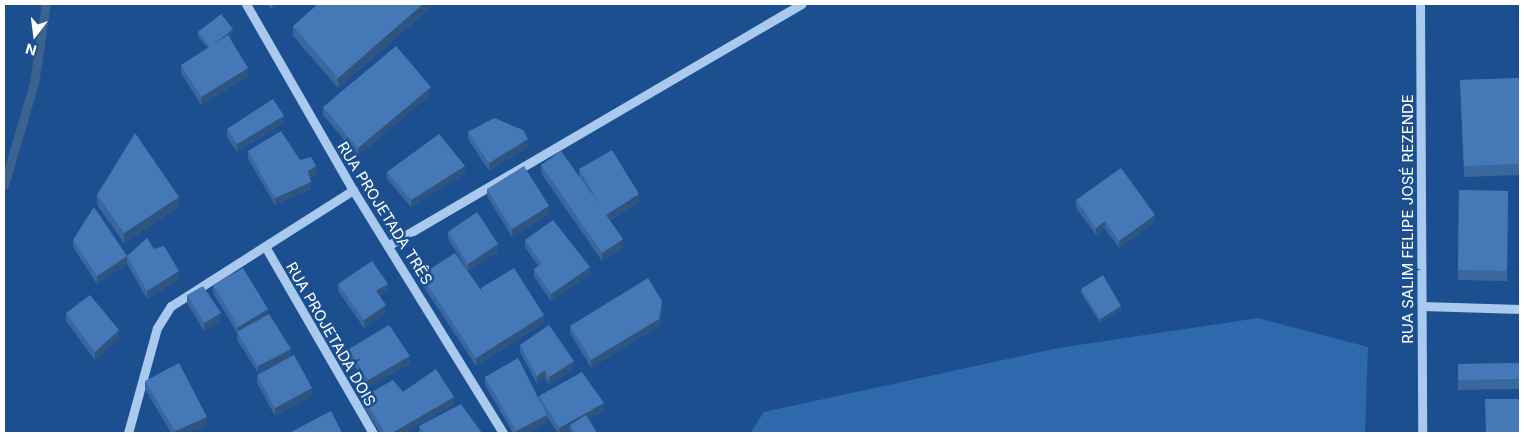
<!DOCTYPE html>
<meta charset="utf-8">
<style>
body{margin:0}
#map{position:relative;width:1524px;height:437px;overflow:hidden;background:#1b4f8f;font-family:Inter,sans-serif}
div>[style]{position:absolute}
.green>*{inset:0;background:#2e69ad}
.stream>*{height:9px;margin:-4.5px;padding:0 4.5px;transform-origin:4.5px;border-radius:4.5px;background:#3c6290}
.minor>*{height:9px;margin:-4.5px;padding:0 4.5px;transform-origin:4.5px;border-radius:4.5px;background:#a9c9ee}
.wall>*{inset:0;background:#3a679d}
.shaded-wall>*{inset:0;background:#305480}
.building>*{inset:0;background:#4478b7}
span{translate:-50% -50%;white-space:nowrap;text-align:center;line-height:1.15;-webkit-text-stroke:5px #1b4f8f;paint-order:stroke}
.street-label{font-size:15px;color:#fff}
.frame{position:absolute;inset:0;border:5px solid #fff;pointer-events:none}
.north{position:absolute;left:10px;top:10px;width:50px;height:50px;-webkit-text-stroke:4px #1b4f8f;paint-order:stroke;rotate:195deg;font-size:14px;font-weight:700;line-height:20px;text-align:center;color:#fff}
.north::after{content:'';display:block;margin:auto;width:18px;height:22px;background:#fff;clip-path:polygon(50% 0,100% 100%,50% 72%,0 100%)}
</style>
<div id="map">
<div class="green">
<div style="clip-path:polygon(1258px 318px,1368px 347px,1365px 433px,750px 433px,764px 412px,1058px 348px)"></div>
</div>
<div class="stream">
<div style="left:4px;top:185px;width:106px;rotate:-73.6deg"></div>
<div style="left:34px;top:83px;width:80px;rotate:-81.4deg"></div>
</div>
<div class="minor">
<div style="left:246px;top:4px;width:215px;rotate:60.1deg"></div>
<div style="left:353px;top:190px;width:286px;rotate:58.3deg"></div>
<div style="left:1420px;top:4px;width:429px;rotate:89.7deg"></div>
<div style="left:389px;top:245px;width:478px;rotate:-30.3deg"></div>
<div style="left:266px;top:248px;width:214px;rotate:60deg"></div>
<div style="left:1422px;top:306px;width:98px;rotate:1.8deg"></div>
<div style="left:128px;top:433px;width:109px;rotate:-74.6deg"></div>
<div style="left:157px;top:328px;width:26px;rotate:-58deg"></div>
<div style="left:171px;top:306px;width:216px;rotate:-32.5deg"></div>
</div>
<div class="wall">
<div style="clip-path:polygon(266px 4px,277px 4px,272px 9px)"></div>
<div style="clip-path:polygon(435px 4px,338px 88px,293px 36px,293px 26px)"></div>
<div style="clip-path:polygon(198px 32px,233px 33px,229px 36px,248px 76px,201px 105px,181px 73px,181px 65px,208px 48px,198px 37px)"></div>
<div style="clip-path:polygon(1520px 78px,1520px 175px,1464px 177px,1460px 80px)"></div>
<div style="clip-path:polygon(431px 94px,358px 156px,323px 115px,323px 107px)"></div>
<div style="clip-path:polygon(284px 123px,237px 152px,227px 137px,227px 129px)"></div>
<div style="clip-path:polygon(468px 132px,528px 147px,489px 171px,468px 139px)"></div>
<div style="clip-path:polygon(248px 151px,300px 160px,316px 174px,310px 178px,311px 189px,275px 205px,248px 159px)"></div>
<div style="clip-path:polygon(541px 165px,579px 177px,579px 169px,639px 202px,610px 220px,623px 247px,602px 261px,541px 173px)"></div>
<div style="clip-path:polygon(387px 172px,465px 173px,411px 207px,387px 179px)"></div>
<div style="clip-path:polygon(487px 189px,549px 214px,512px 237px,487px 196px)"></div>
<div style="clip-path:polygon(1459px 190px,1508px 191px,1507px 281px,1458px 280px)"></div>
<div style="clip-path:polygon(97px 195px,179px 207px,124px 243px,97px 205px)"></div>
<div style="clip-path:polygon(1076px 200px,1155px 222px,1119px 248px,1105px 229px,1096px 235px,1076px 208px)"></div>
<div style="clip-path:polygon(448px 232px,498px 252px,468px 271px,448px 239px)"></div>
<div style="clip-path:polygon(73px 240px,127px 256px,154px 249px,179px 279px,147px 299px,127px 264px,97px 284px,73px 247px)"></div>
<div style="clip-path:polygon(525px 240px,590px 275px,551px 301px,534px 277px,534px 269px,538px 266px,525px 247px)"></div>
<div style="clip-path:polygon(421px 275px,481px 291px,481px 288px,544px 323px,476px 366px,421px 283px)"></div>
<div style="clip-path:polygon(338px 284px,388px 291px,380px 296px,386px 313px,364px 328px,338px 291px)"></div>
<div style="clip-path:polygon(213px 285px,268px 315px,291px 357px,258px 373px,237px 340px,237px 333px,213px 293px)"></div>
<div style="clip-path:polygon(1081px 289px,1121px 310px,1100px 323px,1081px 293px)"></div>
<div style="clip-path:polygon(187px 295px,221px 321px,204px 331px,187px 303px)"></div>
<div style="clip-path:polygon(662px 309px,659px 326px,591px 368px,570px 333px,570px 326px)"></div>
<div style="clip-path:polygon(66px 313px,119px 338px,95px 360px,66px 321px)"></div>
<div style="clip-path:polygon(1520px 338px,1520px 389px,1458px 390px,1458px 364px,1520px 363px)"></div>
<div style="clip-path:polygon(520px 345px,574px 369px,549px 385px,545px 378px,537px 384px,520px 352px)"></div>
<div style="clip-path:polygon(349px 349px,410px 364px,368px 388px,349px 357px)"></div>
<div style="clip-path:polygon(257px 375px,312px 396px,275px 416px,257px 383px)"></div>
<div style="clip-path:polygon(485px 377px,539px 399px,539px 396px,604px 411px,589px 419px,597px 433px,571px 433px,570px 430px,564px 433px,558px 433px,547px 417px,547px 423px,527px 433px,513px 433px,485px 385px)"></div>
<div style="clip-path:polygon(145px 381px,207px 425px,187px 433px,171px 433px,145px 389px)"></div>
<div style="clip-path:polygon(403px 392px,454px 404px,405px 433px,380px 433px,363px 405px,363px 397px)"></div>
<div style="clip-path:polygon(419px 426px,482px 433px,419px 433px)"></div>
</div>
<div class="shaded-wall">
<div style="clip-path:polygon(272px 4px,277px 4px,272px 9px)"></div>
<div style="clip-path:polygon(423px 4px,435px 4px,338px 88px,338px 78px)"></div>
<div style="clip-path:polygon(233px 29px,233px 33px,210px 51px,210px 47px)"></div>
<div style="clip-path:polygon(248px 68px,248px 76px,201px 105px,201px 97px)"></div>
<div style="clip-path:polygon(431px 87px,431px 94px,358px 156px,358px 148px)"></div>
<div style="clip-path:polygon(284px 116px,284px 123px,237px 152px,237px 144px)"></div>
<div style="clip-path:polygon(528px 139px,528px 147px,489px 171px,489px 163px)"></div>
<div style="clip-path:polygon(316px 166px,316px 174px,308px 179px,308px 171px)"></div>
<div style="clip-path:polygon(465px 166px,465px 173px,411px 207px,411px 200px)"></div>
<div style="clip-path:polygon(311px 182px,311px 189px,275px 205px,275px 198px)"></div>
<div style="clip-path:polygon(639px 194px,639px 202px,606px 222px,606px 215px)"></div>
<div style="clip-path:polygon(179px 197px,179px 207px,124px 243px,124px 233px)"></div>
<div style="clip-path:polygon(549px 206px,549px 214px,512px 237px,512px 229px)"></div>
<div style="clip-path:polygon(1155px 215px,1155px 222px,1119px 248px,1119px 241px)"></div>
<div style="clip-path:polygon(1105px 221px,1105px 229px,1096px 235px,1096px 228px)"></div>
<div style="clip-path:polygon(623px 239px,623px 247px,602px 261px,602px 253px)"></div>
<div style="clip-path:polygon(498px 244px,498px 252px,468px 271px,468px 264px)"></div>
<div style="clip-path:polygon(127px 256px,127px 264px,97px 284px,97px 276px)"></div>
<div style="clip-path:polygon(590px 267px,590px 275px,551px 301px,551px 294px)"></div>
<div style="clip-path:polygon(179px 271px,179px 279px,147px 299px,147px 291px)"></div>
<div style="clip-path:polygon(388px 284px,388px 291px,376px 299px,376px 291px)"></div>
<div style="clip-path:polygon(662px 301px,662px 309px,659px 326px,591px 368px,591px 360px)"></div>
<div style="clip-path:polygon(386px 305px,386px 313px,364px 328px,364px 320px)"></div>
<div style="clip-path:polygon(1121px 306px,1121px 310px,1100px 323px,1100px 319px)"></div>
<div style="clip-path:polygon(268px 309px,268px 317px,238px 335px,238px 327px)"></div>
<div style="clip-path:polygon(221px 313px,221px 321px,204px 331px,204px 323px)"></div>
<div style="clip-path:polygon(544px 315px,544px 323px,476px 366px,476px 358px)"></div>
<div style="clip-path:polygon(119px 330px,119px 338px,95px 360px,95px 352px)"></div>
<div style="clip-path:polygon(291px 349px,291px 357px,258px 373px,258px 366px)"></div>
<div style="clip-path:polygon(410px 356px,410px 364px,368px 388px,368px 380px)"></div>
<div style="clip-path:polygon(574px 361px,574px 369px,549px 385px,549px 377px)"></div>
<div style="clip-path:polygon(545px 370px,545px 378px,537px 384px,537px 376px)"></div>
<div style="clip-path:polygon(312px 388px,312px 396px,275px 416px,275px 408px)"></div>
<div style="clip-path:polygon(454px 397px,454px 404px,405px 433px,392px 433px)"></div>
<div style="clip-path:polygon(604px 403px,604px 411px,572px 428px,570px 425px,570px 430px,564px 433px,559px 433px,559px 428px)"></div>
<div style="clip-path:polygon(547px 415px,547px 423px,527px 433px,516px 433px,516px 431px)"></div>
<div style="clip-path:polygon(207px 417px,207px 425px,187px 433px,175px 433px,175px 431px)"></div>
</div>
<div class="building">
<div style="clip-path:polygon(318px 4px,423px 4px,338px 78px,293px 26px)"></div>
<div style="clip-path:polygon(221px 14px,233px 29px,210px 47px,198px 32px)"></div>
<div style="clip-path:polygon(228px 35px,248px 68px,201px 97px,181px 65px)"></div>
<div style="clip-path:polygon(396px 46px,431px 87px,358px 148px,323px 107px)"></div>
<div style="clip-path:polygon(1520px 78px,1520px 164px,1464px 166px,1460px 80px)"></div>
<div style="clip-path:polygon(273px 99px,284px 116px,237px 144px,227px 129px)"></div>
<div style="clip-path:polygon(494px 118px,523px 130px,528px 139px,489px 163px,468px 132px)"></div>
<div style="clip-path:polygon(281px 131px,300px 160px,311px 157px,316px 166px,308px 171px,311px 182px,275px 198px,248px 151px)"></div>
<div style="clip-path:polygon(135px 133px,179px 197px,124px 233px,97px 195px)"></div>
<div style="clip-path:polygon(439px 134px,465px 166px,411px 200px,387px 172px)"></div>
<div style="clip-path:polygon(612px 150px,639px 194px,606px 215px,623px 239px,602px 253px,541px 165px,561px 151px,601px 207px,579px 169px)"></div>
<div style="clip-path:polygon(524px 166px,549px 206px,512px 229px,487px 189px)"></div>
<div style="clip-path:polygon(1121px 168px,1155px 215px,1119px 241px,1105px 221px,1096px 228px,1076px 200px)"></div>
<div style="clip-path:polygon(1459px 190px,1508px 191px,1507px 271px,1458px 270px)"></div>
<div style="clip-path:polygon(94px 207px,127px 256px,97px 276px,73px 240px)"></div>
<div style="clip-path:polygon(477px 212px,498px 244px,468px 264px,448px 232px)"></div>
<div style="clip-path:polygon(553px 220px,590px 267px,551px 294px,534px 269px,542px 264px,525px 240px)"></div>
<div style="clip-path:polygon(147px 238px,154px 249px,164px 246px,179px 271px,147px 291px,127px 256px)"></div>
<div style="clip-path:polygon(455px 253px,485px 296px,481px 288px,514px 268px,544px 315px,476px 358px,421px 275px)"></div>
<div style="clip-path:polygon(372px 261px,388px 284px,376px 291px,386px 305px,364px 320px,338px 284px)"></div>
<div style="clip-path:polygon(243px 268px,268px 309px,238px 327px,213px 285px)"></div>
<div style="clip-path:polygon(1103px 275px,1121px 306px,1100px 319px,1081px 289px)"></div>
<div style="clip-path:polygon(648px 278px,662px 301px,659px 319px,591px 360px,570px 326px)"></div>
<div style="clip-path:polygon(203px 286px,221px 313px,204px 323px,187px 295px)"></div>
<div style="clip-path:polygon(90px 295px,119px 330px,95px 352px,66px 313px)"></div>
<div style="clip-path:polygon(269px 314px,291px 349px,258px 366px,237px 332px)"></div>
<div style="clip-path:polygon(389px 325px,410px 356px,368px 380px,349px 349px)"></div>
<div style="clip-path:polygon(549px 325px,574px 361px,549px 377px,545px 370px,537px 376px,520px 345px)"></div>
<div style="clip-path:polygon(1520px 338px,1520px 379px,1458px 380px,1458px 364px,1520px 363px)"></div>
<div style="clip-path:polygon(294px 355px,312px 388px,275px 408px,257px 375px)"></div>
<div style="clip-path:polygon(518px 358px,547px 415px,516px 431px,485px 377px)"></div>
<div style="clip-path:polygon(179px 363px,207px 417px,175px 431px,145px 381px)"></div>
<div style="clip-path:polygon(436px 369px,454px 397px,392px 433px,385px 433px,363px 397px,393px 380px,403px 392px)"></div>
<div style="clip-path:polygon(582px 372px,604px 403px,559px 428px,539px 396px)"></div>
<div style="clip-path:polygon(1485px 399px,1520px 399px,1520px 433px,1486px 433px)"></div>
<div style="clip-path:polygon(461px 404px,482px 433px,424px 433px,419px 426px)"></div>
<div style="clip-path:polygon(331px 411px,342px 433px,289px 433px)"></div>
<div style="clip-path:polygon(586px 415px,597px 433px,575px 433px,570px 425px)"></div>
</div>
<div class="street-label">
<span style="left:385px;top:213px;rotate:58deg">RUA PROJETADA TRÊS</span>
<span style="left:1408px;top:219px;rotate:-90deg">RUA SALIM FELIPE JOSÉ REZENDE</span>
<span style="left:331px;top:334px;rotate:60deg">RUA PROJETADA DOIS</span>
</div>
<div class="frame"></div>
<div class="north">N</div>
</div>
